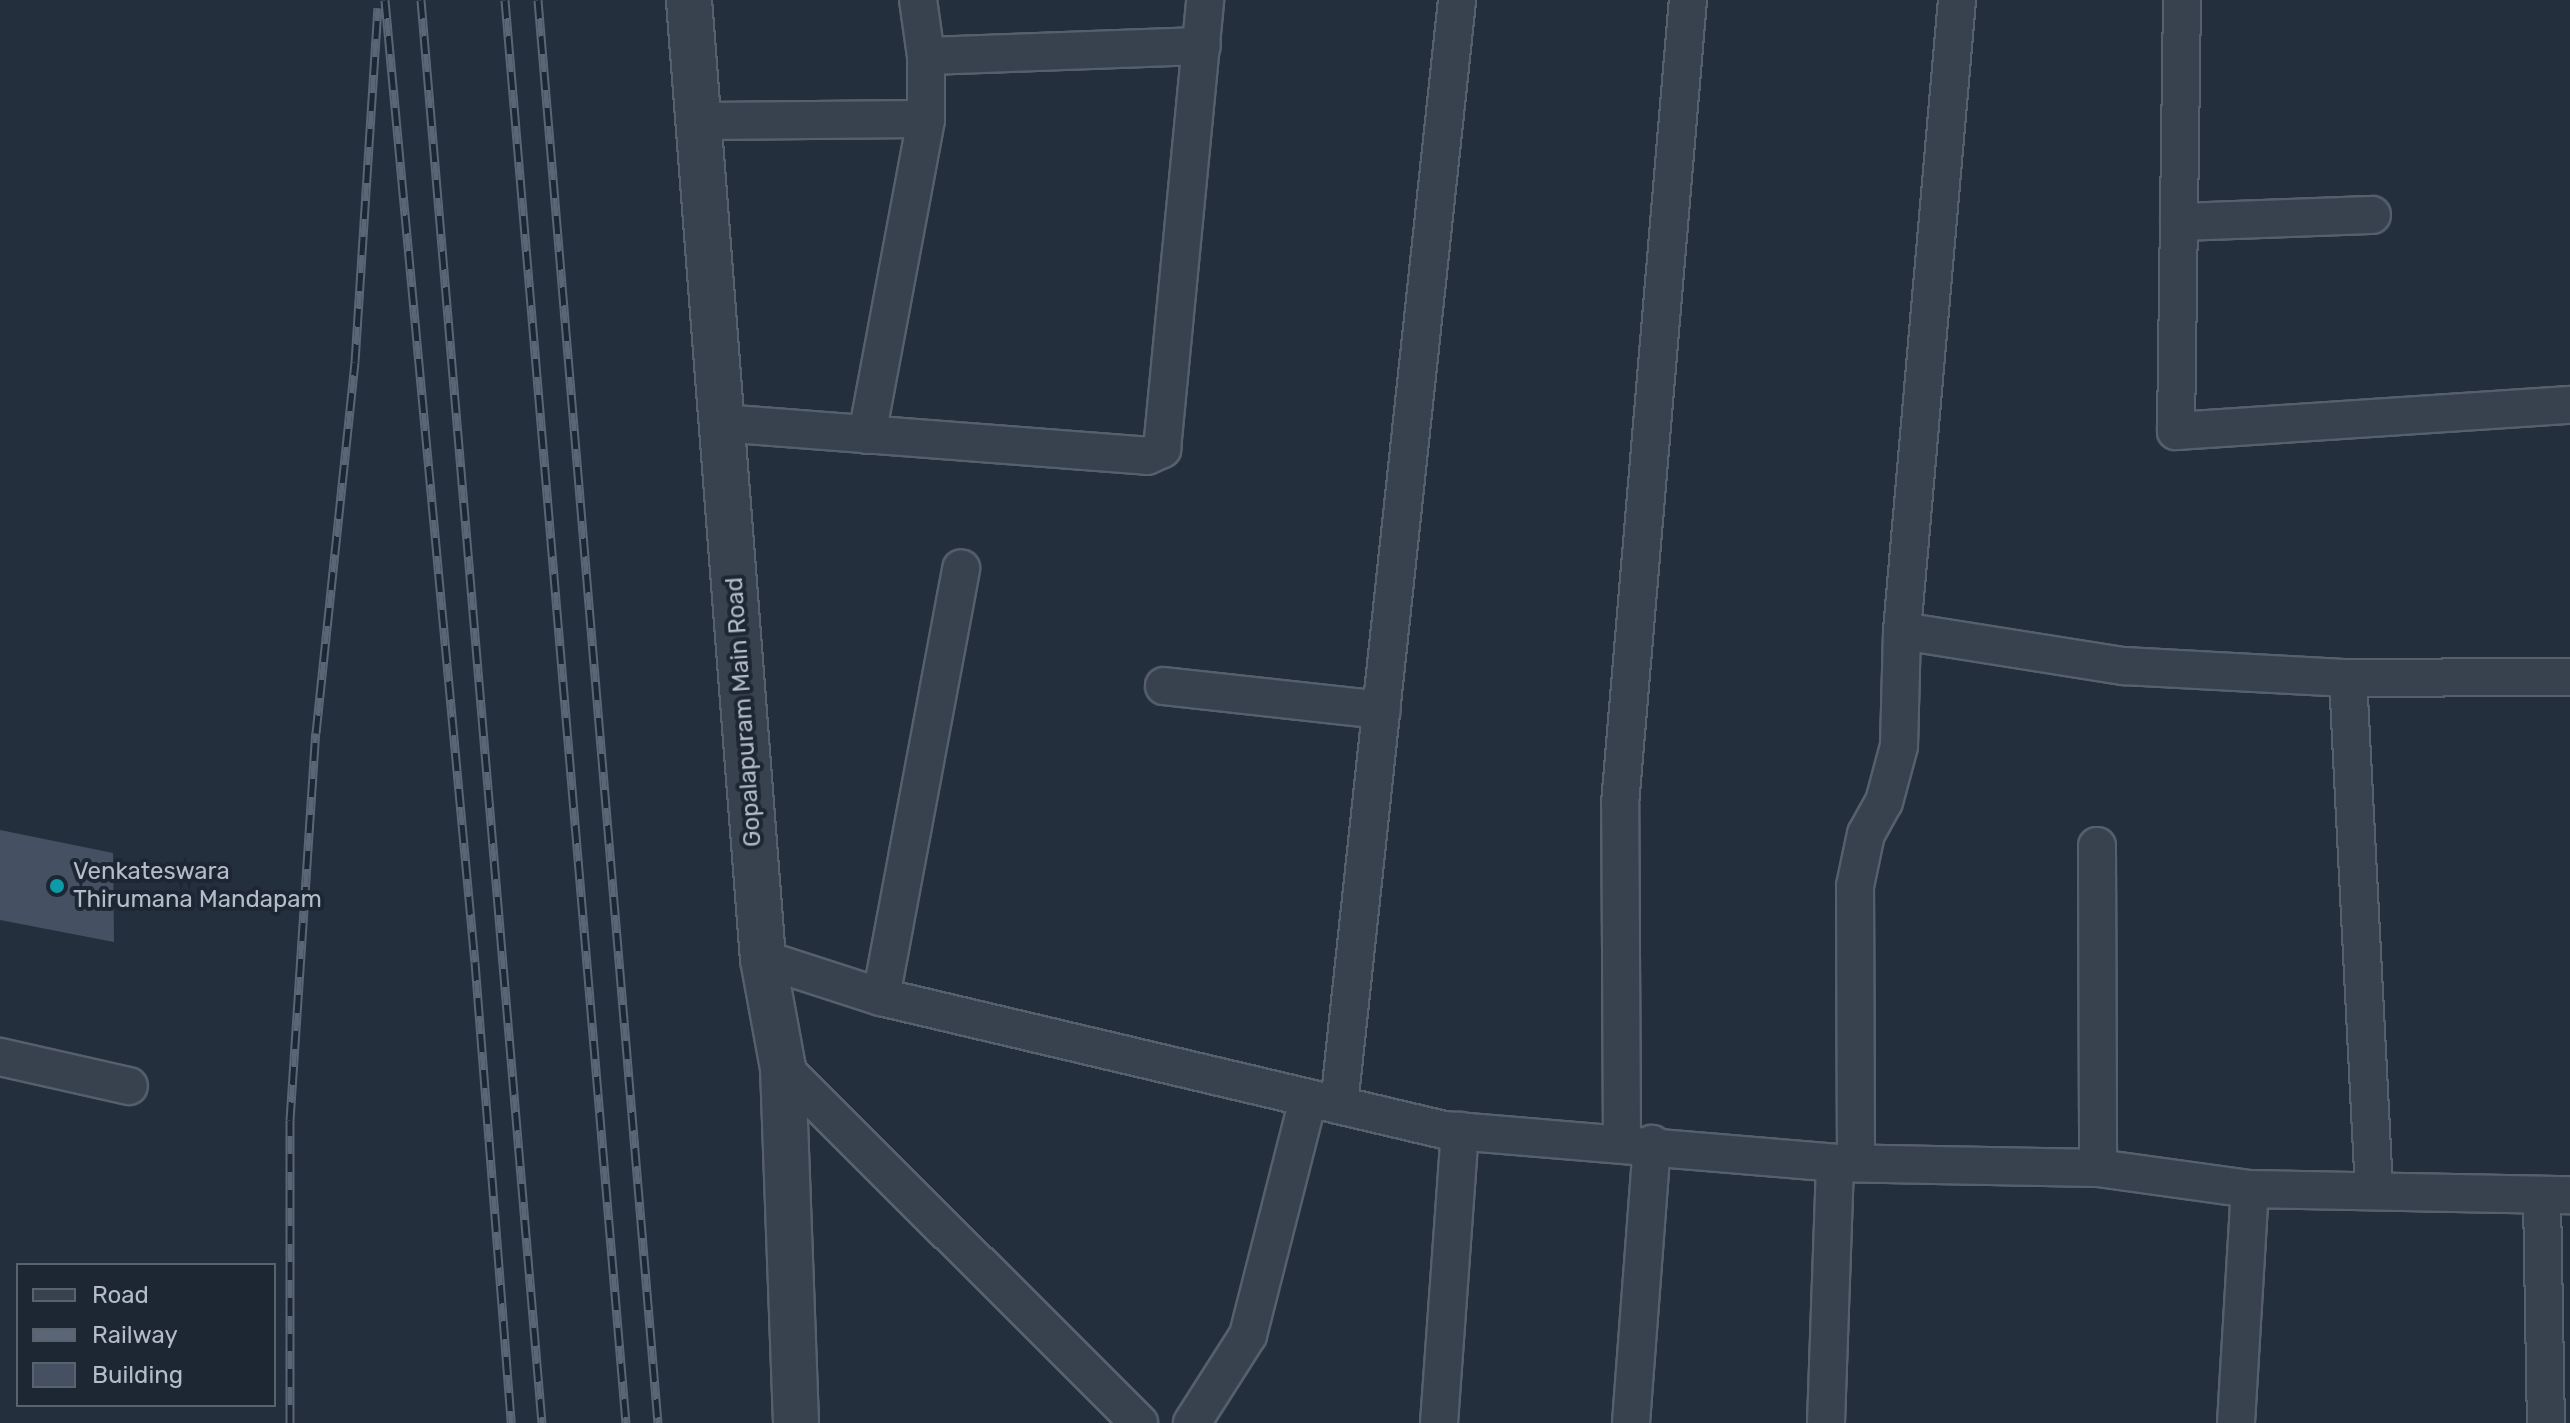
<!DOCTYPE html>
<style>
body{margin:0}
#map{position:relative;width:2570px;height:1423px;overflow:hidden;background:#242f3e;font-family:Rubik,sans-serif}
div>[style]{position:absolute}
.building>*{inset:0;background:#455162}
.roads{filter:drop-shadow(2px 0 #565f6c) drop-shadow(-2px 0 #565f6c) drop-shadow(0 2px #565f6c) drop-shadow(0 -2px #565f6c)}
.minor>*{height:36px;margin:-18px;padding:0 18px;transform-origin:18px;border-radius:18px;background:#38414e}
.tertiary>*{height:44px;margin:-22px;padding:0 22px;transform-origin:22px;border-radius:22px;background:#38414e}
.rail>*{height:9px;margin-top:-4.5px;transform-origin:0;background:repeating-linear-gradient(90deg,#1d2633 0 18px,#5a6575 0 36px);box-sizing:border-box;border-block:2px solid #5a6575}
.dots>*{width:22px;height:22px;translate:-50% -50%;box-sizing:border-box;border:4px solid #1d2633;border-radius:50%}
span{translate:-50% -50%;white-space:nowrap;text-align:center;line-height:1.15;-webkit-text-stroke:8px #1d2633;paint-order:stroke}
.street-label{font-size:24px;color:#b4bcc9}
.poi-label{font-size:24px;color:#b4bcc9}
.left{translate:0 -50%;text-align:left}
.legend{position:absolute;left:16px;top:1263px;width:260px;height:144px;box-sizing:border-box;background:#1d2633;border:2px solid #59626f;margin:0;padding:10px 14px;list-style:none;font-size:24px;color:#b4bcc9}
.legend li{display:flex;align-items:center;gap:16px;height:40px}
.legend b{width:40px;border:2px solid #59626f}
</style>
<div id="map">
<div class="building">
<div style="clip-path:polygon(0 830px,113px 853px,114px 942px,0 920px)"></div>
</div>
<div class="roads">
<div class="minor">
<div style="left:2182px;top:0;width:431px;rotate:90.8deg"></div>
<div style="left:2176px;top:431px;width:395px;rotate:-3.8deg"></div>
<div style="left:926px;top:56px;width:276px;rotate:-2.1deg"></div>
<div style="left:699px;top:121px;width:227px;rotate:-0.5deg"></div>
<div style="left:2179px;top:222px;width:193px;rotate:-2.1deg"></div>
<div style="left:721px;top:423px;width:427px;rotate:4.4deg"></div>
<div style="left:1147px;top:456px;width:17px;rotate:-25deg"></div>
<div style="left:1162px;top:449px;width:451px;rotate:-84.5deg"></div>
<div style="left:867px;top:435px;width:321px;rotate:-79.4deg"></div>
<div style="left:926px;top:119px;width:63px;rotate:-90deg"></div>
<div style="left:926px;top:56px;width:57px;rotate:-98.1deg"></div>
<div style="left:1902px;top:631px;width:225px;rotate:9deg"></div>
<div style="left:2124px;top:666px;width:224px;rotate:3.1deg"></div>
<div style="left:2348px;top:678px;width:513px;rotate:87.09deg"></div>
<div style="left:2348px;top:678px;width:222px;rotate:-0.3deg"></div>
<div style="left:1164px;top:686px;width:219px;rotate:6.3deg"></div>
<div style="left:2097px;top:846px;width:322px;rotate:89.8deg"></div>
<div style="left:763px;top:959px;width:124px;rotate:17.9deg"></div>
<div style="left:881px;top:997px;width:578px;rotate:13.29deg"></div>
<div style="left:1444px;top:1130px;width:392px;rotate:4.8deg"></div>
<div style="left:1835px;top:1163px;width:263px;rotate:1.1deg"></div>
<div style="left:2098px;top:1168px;width:153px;rotate:7.9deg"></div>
<div style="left:2250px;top:1189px;width:320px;rotate:1.1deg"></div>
<div style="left:881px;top:997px;width:436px;rotate:-79.4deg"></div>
<div style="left:0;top:1057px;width:132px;rotate:12.7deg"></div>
<div style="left:783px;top:1068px;width:503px;rotate:44.92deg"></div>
<div style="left:1339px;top:1105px;width:1111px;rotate:-83.9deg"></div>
<div style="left:1622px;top:1142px;width:338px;rotate:-90.3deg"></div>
<div style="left:1620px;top:804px;width:807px;rotate:-85.17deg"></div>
<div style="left:1856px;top:1163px;width:277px;rotate:-90.2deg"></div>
<div style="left:1855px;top:886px;width:53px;rotate:-78.1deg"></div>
<div style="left:1866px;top:834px;width:37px;rotate:-61deg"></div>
<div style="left:1884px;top:802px;width:58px;rotate:-75deg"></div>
<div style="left:1899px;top:746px;width:115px;rotate:-88.5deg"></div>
<div style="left:1902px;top:631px;width:633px;rotate:-85.02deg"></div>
<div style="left:2542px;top:1198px;width:225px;rotate:89deg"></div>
<div style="left:1192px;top:1423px;width:104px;rotate:-57.5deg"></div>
<div style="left:1248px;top:1335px;width:243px;rotate:-75.7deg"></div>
<div style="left:1439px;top:1423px;width:293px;rotate:-85.9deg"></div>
<div style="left:1631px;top:1423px;width:280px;rotate:-85.7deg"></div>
<div style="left:1826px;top:1423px;width:260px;rotate:-88deg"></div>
<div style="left:2236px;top:1423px;width:234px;rotate:-86.6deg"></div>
</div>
<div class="tertiary">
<div style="left:689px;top:0;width:962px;rotate:85.59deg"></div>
<div style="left:763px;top:959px;width:111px;rotate:79.6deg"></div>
<div style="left:783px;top:1068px;width:355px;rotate:87.9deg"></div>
</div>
</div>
<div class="rail">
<div style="left:385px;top:0;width:966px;rotate:84.66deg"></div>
<div style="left:475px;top:962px;width:462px;rotate:85.5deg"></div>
<div style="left:421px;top:0;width:1428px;rotate:85.14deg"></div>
<div style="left:505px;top:0;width:1428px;rotate:85.14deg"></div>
<div style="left:538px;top:0;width:1428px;rotate:85.18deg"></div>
<div style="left:290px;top:1423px;width:303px;rotate:-90deg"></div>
<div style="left:290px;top:1120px;width:388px;rotate:-86.2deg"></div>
<div style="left:316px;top:733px;width:373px;rotate:-84deg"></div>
<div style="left:355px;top:362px;width:355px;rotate:-86.3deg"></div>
</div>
<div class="dots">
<div style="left:57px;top:886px;background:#0f9aa8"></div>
</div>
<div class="street-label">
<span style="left:744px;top:712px;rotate:-94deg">Gopalapuram Main Road</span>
</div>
<div class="poi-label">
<span class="left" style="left:73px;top:886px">Venkateswara<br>Thirumana Mandapam</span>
</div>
<ul class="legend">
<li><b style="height:10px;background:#38414e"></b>Road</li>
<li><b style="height:10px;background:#5a6575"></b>Railway</li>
<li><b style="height:22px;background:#455162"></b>Building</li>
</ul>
</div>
